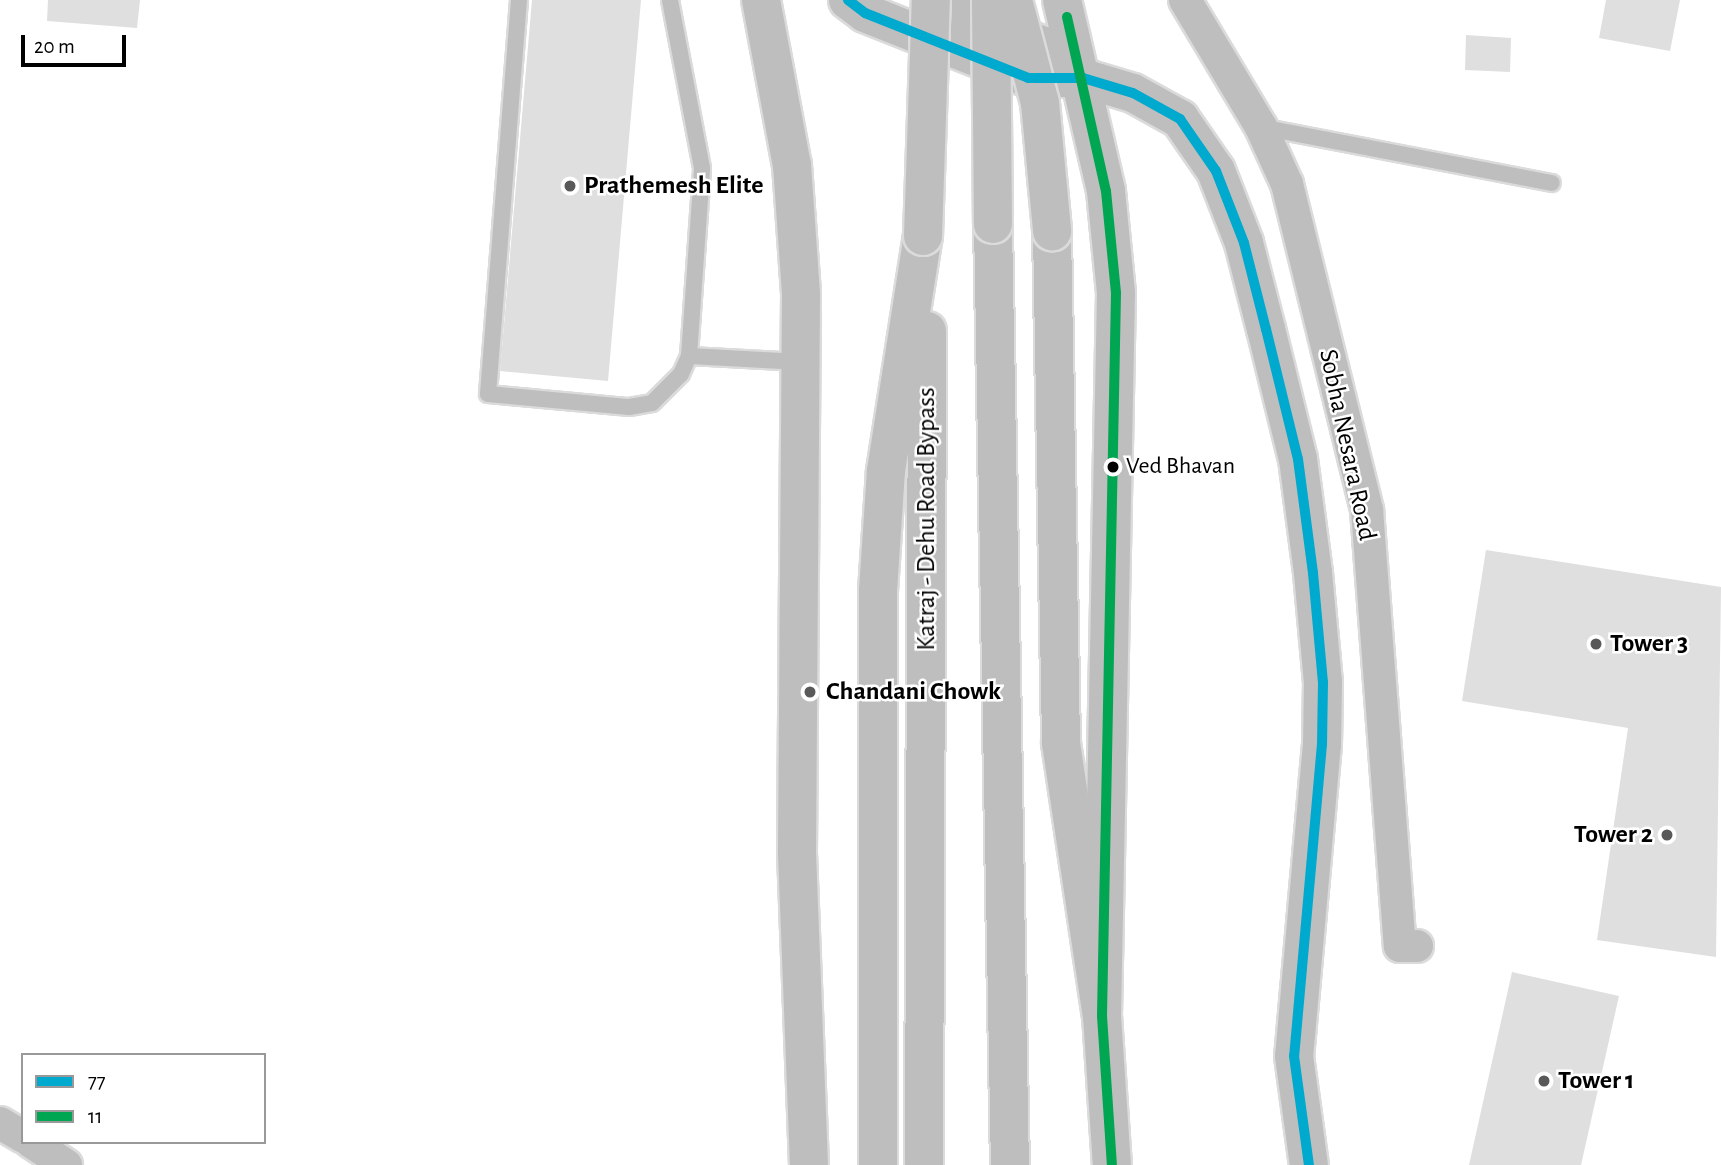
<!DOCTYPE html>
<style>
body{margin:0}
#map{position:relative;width:1721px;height:1165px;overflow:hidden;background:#fff;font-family:"Alegreya Sans",sans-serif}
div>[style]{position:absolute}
.building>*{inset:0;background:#dfdfdf}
.roads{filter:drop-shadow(2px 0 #dbdbdb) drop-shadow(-2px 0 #dbdbdb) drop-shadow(0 2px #dbdbdb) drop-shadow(0 -2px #dbdbdb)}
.service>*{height:16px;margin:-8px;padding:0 8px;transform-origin:8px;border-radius:8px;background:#bebebe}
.minor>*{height:32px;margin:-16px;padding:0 16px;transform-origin:16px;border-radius:16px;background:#bebebe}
.primary>*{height:38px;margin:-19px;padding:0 19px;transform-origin:19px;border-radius:19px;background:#bebebe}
.trunk>*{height:38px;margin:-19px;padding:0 19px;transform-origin:19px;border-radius:19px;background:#bebebe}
.bridges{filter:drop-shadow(2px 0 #dbdbdb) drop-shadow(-2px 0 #dbdbdb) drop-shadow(0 2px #dbdbdb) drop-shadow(0 -2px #dbdbdb)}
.trunk-bridge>*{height:38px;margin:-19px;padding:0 19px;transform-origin:19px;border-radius:19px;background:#bebebe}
.bus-1>*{height:10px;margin:-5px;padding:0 5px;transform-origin:5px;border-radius:5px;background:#00a9ce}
.bus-2>*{height:10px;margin:-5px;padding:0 5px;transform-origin:5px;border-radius:5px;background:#00a651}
.dots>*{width:19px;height:19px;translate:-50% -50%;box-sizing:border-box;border:4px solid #fff;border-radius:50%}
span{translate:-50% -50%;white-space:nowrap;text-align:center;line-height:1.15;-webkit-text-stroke:5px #fff;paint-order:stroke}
.bus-label{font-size:24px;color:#000}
.left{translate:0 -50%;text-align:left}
.poi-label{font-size:26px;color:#000;font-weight:700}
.right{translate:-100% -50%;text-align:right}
.street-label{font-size:26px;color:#000}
.legend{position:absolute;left:21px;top:1053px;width:245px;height:91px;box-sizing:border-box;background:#fff;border:2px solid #999;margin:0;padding:9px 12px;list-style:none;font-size:21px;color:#000}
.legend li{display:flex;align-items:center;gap:14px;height:35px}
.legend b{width:35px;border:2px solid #999}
.scale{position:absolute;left:21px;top:35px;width:105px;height:32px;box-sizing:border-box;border:4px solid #000;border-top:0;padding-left:9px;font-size:21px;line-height:24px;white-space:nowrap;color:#000;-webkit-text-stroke:5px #fff;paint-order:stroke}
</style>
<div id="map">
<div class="building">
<div style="clip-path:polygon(48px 0,140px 0,137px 28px,47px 21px)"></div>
<div style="clip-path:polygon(532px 0,641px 0,608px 381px,500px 371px)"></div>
<div style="clip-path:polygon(1606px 0,1680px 0,1670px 51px,1599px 38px)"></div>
<div style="clip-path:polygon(1466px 35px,1511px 38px,1510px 72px,1465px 70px)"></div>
<div style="clip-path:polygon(1486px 550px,1721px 587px,1716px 957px,1597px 940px,1628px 728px,1462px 701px)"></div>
<div style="clip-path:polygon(1512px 972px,1619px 996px,1581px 1165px,1469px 1165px)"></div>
</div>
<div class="roads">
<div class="service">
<div style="left:519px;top:0;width:395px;rotate:94.5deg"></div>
<div style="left:488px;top:394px;width:142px;rotate:5.3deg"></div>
<div style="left:629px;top:407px;width:23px;rotate:-10deg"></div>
<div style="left:652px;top:403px;width:41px;rotate:-45deg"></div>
<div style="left:681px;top:374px;width:20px;rotate:-66deg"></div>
<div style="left:689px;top:356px;width:188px;rotate:-86deg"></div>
<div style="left:702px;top:168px;width:171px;rotate:-100.8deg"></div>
<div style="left:1261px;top:127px;width:296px;rotate:10.9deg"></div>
<div style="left:689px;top:356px;width:112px;rotate:3.1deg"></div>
</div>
<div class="minor">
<div style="left:1185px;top:0;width:148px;rotate:59.1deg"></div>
<div style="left:1261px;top:127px;width:63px;rotate:65.5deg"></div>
<div style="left:1287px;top:184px;width:336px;rotate:76.2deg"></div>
<div style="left:1367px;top:510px;width:437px;rotate:85.7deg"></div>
<div style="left:1400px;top:946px;width:17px"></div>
<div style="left:0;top:1123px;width:27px;rotate:31deg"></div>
<div style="left:31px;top:1142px;width:42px;rotate:33.3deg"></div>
</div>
<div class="primary">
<div style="left:761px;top:0;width:168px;rotate:79.4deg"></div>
<div style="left:792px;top:165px;width:129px;rotate:86deg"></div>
<div style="left:801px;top:294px;width:559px;rotate:90.41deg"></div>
<div style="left:797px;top:853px;width:312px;rotate:87.8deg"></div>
<div style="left:848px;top:0;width:21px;rotate:37deg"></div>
<div style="left:865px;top:13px;width:175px;rotate:21.7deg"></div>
<div style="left:1028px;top:78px;width:55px"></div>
<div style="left:1083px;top:78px;width:52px;rotate:16.7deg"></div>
<div style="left:1133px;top:93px;width:54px;rotate:29deg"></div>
<div style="left:1180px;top:119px;width:63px;rotate:55.3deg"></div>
<div style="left:1216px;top:171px;width:77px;rotate:68.7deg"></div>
<div style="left:1244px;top:243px;width:89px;rotate:75.7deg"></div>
<div style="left:1266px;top:329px;width:134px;rotate:76.2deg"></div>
<div style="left:1298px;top:459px;width:115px;rotate:82.5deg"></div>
<div style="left:1313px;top:573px;width:109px;rotate:84.8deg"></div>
<div style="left:1323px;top:682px;width:62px;rotate:90.9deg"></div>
<div style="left:1322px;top:744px;width:313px;rotate:95.1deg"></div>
<div style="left:1294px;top:1056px;width:110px;rotate:82.2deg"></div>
<div style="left:932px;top:0;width:118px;rotate:22.4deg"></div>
<div style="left:1041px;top:45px;width:53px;rotate:38.2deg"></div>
<div style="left:1062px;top:0;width:196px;rotate:77deg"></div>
<div style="left:1106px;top:191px;width:102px;rotate:84.4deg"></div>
<div style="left:1116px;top:293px;width:723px;rotate:91.11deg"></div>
<div style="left:1102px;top:1016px;width:149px;rotate:86.2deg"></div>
</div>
<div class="trunk">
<div style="left:993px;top:224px;width:941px;rotate:88.97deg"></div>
<div style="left:1052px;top:231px;width:512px;rotate:88.99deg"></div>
<div style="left:1061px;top:743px;width:276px;rotate:81.5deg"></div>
<div style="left:878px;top:1165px;width:574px;rotate:-90deg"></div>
<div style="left:878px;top:591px;width:120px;rotate:-86.2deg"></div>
<div style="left:886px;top:471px;width:238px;rotate:-81.1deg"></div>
<div style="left:924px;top:1165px;width:834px;rotate:-89.79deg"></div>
</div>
</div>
<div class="bridges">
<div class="trunk-bridge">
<div style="left:991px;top:0;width:224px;rotate:89.5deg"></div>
<div style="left:1013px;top:0;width:106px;rotate:75.3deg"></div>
<div style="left:1040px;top:103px;width:129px;rotate:84.6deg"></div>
<div style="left:923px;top:236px;width:236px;rotate:-88.1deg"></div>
</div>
</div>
<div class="bus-1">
<div style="left:848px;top:0;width:21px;rotate:37deg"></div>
<div style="left:865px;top:13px;width:175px;rotate:21.7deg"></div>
<div style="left:1028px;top:78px;width:55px"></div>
<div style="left:1083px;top:78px;width:52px;rotate:16.7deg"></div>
<div style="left:1133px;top:93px;width:54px;rotate:29deg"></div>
<div style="left:1180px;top:119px;width:63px;rotate:55.3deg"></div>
<div style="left:1216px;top:171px;width:77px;rotate:68.7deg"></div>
<div style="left:1244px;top:243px;width:89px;rotate:75.7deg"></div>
<div style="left:1266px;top:329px;width:134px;rotate:76.2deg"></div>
<div style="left:1298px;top:459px;width:115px;rotate:82.5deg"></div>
<div style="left:1313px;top:573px;width:109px;rotate:84.8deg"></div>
<div style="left:1323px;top:682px;width:62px;rotate:90.9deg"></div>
<div style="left:1322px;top:744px;width:313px;rotate:95.1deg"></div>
<div style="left:1294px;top:1056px;width:110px;rotate:82.2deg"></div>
</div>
<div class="bus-2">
<div style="left:1067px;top:17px;width:178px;rotate:77.4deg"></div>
<div style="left:1106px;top:191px;width:102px;rotate:84.4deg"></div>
<div style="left:1116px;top:293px;width:723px;rotate:91.11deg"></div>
<div style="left:1102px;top:1016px;width:149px;rotate:86.2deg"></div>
</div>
<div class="dots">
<div style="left:570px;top:186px;background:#595959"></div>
<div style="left:1113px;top:467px;background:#000"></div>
<div style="left:1596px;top:644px;background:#595959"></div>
<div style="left:810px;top:692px;background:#595959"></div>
<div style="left:1667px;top:835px;background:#595959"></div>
<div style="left:1544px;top:1081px;background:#595959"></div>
</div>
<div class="bus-label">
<span class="left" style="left:1126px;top:467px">Ved Bhavan</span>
</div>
<div class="poi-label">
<span class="left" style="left:584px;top:186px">Prathemesh Elite</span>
<span class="left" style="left:1610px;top:644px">Tower 3</span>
<span class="left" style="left:826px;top:692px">Chandani Chowk</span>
<span class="right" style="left:1653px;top:835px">Tower 2</span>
<span class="left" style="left:1558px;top:1081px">Tower 1</span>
</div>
<div class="street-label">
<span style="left:1347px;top:445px;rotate:78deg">Sobha Nesara Road</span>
<span style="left:927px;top:519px;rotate:-90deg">Katraj - Dehu Road Bypass</span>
</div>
<ul class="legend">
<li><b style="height:9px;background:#00a9ce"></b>77</li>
<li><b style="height:9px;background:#00a651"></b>11</li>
</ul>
<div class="scale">20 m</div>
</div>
